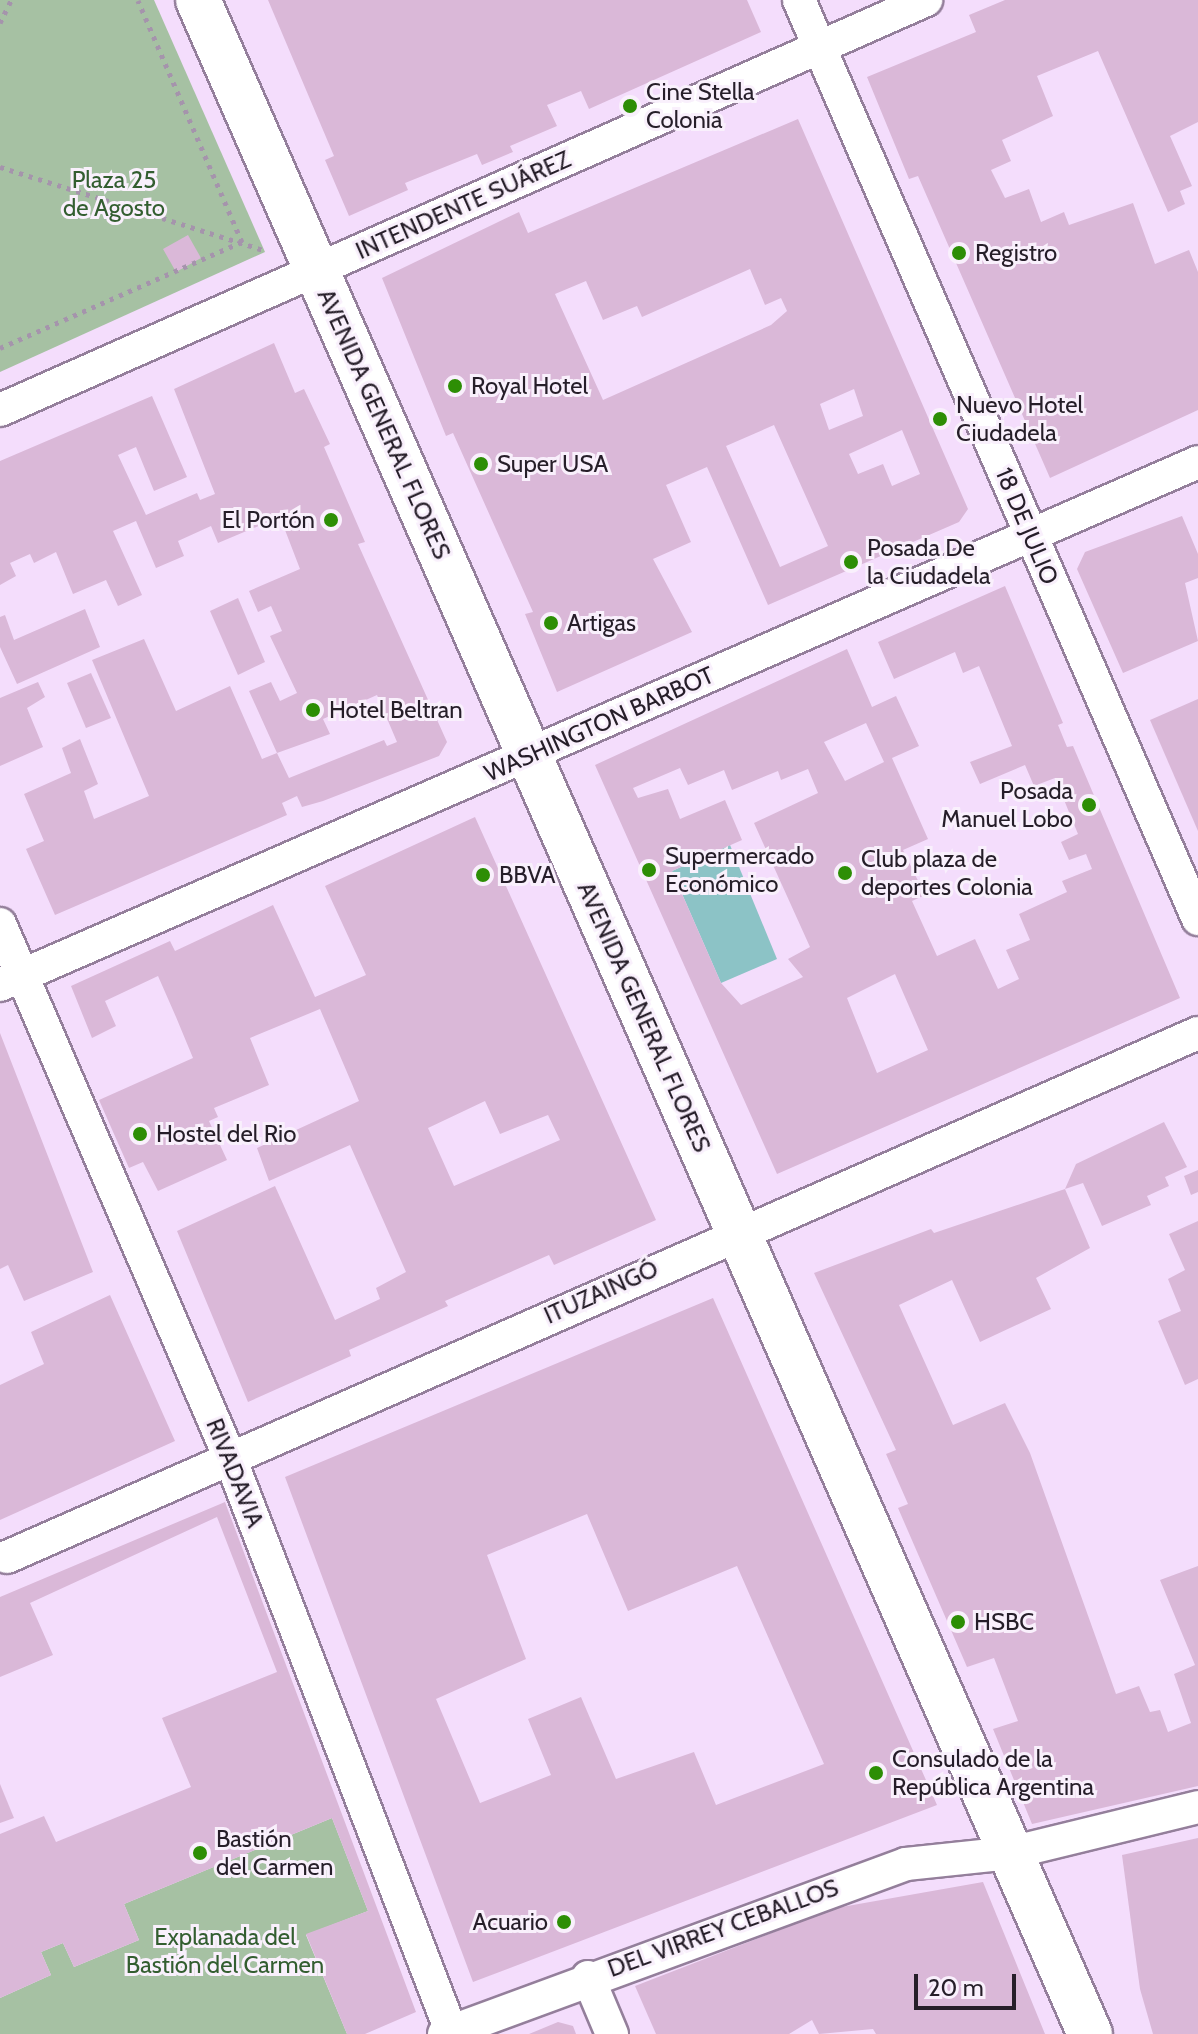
<!DOCTYPE html>
<meta charset="utf-8">
<style>
body{margin:0}
#map{position:relative;width:1198px;height:2034px;overflow:hidden;background:#f4ddfc;font-family:Cabin,sans-serif}
div>[style]{position:absolute}
.green>*{inset:0;background:#a6c1a3}
.water>*{inset:0;background:#8cc3c6}
.building>*{inset:0;background:#dab8d8}
.path>*{height:5px;margin-top:-2.5px;transform-origin:0;background:repeating-linear-gradient(90deg,#a594ac 0 4px,transparent 0 10px)}
.roads{filter:drop-shadow(2px 0 #947f9b) drop-shadow(-2px 0 #947f9b) drop-shadow(0 2px #947f9b) drop-shadow(0 -2px #947f9b)}
.street>*{height:32px;margin:-16px;padding:0 16px;transform-origin:16px;border-radius:16px;background:#fff}
.secondary>*{height:44px;margin:-22px;padding:0 22px;transform-origin:22px;border-radius:22px;background:#fff}
.dots>*{width:22px;height:22px;translate:-50% -50%;box-sizing:border-box;border:4px solid #f9f0fc;border-radius:50%}
span{translate:-50% -50%;white-space:nowrap;text-align:center;line-height:1.15;-webkit-text-stroke:6px #f9f0fc;paint-order:stroke}
.poi-label{font-size:24px;color:#261e29}
.left{translate:0 -50%;text-align:left}
.right{translate:-100% -50%;text-align:right}
.park-label{font-size:24px;color:#335e30}
.street-label{font-size:24px;color:#261e29}
.scale{position:absolute;left:914px;top:1974px;width:102px;height:36px;box-sizing:border-box;border:4px solid #261e29;border-top:0;padding-left:10px;font-size:24px;line-height:28px;white-space:nowrap;color:#261e29;-webkit-text-stroke:6px #f9f0fc;paint-order:stroke}
</style>
<div id="map">
<div class="green">
<div style="clip-path:polygon(0 0,154px 0,265px 252px,0 372px)"></div>
<div style="clip-path:polygon(332px 1818px,368px 1911px,306px 1935px,347px 2034px,0 2034px,0 1998px,51px 1975px,41px 1952px,63px 1943px,74px 1967px,139px 1940px,124px 1904px)"></div>
</div>
<div class="water">
<div style="clip-path:polygon(730px 845px,777px 959px,721px 983px,672px 871px)"></div>
</div>
<div class="building">
<div style="clip-path:polygon(268px 0,747px 0,761px 32px,589px 109px,581px 91px,547px 105px,557px 126px,510px 146px,513px 152px,482px 165px,477px 154px,405px 183px,408px 190px,349px 216px,325px 160px,334px 156px)"></div>
<div style="clip-path:polygon(1005px 0,1198px 0,1198px 122px,1170px 136px,1192px 186px,1180px 191px,1185px 204px,1168px 212px,1098px 51px,1037px 76px,1053px 116px,1002px 140px,1011px 161px,991px 170px,1005px 198px,1029px 189px,1041px 222px,1064px 212px,1069px 225px,1133px 203px,1155px 264px,1189px 250px,1198px 272px,1198px 410px,1050px 478px,918px 176px,909px 179px,867px 77px,976px 32px,969px 15px)"></div>
<div style="clip-path:polygon(evenodd,798px 119px,968px 509px,959px 522px,768px 605px,707px 467px,666px 485px,691px 542px,653px 559px,692px 632px,557px 692px,525px 614px,533px 612px,453px 433px,446px 436px,382px 278px,519px 212px,528px 233px,798px 119px,750px 269px,765px 305px,781px 298px,787px 311px,771px 325px,603px 400px,555px 294px,586px 281px,603px 320px,637px 306px,642px 317px,750px 269px,798px 119px,854px 389px,863px 416px,829px 430px,820px 404px,854px 389px,798px 119px,774px 425px,828px 546px,780px 567px,726px 446px,774px 425px,798px 119px,902px 430px,920px 474px,892px 486px,883px 464px,858px 474px,849px 454px,902px 430px)"></div>
<div style="clip-path:polygon(188px 235px,201px 258px,176px 272px,163px 249px)"></div>
<div style="clip-path:polygon(274px 343px,295px 393px,304px 389px,330px 444px,324px 447px,365px 542px,358px 544px,447px 742px,439px 756px,323px 801px,302px 807px,297px 796px,282px 803px,287px 815px,55px 915px,26px 849px,44px 841px,24px 794px,71px 773px,62px 748px,80px 739px,98px 784px,84px 791px,94px 819px,149px 796px,92px 660px,144px 639px,176px 711px,230px 686px,262px 759px,277px 753px,289px 778px,384px 740px,387px 746px,397px 742px,377px 695px,323px 719px,330px 734px,277px 753px,249px 691px,271px 682px,280px 701px,297px 693px,270px 636px,282px 631px,271px 606px,258px 612px,249px 591px,300px 569px,280px 517px,218px 543px,211px 526px,178px 541px,184px 556px,156px 568px,136px 521px,113px 531px,142px 595px,118px 606px,106px 580px,73px 594px,56px 552px,34px 563px,30px 554px,10px 563px,16px 576px,0 585px,0 461px,152px 396px,187px 477px,154px 491px,136px 447px,118px 455px,146px 515px,197px 493px,200px 500px,215px 494px,174px 389px)"></div>
<div style="clip-path:polygon(1182px 516px,1198px 554px,1198px 578px,1185px 583px,1198px 641px,1123px 673px,1077px 569px,1085px 552px)"></div>
<div style="clip-path:polygon(evenodd,1005px 586px,1063px 723px,1058px 725px,1067px 747px,1073px 746px,1180px 998px,777px 1174px,595px 765px,847px 649px,872px 707px,896px 696px,919px 746px,892px 758px,928px 839px,903px 850px,925px 895px,912px 901px,937px 956px,975px 939px,998px 989px,1019px 979px,1006px 950px,1030px 940px,1019px 914px,1067px 892px,1062px 881px,1092px 869px,1086px 854px,1069px 860px,1061px 842px,1078px 834px,1055px 778px,1034px 786px,1025px 765px,980px 784px,970px 762px,1012px 746px,979px 666px,963px 673px,955px 652px,894px 679px,878px 642px,1005px 586px,866px 723px,884px 762px,845px 781px,824px 742px,866px 723px,1005px 586px,680px 768px,688px 785px,724px 770px,732px 790px,778px 771px,781px 780px,808px 769px,818px 793px,754px 823px,810px 947px,788px 959px,803px 977px,741px 1005px,721px 983px,672px 871px,742px 840px,725px 800px,680px 819px,668px 789px,638px 798px,633px 788px,680px 768px,1005px 586px,895px 974px,928px 1050px,877px 1073px,847px 998px,895px 974px)"></div>
<div style="clip-path:polygon(238px 598px,265px 662px,238px 675px,210px 611px)"></div>
<div style="clip-path:polygon(85px 609px,100px 647px,17px 684px,0 647px,0 617px,5px 615px,14px 640px)"></div>
<div style="clip-path:polygon(91px 673px,111px 718px,86px 728px,67px 683px)"></div>
<div style="clip-path:polygon(38px 682px,45px 697px,27px 708px,43px 747px,0 766px,0 698px)"></div>
<div style="clip-path:polygon(1198px 699px,1198px 831px,1150px 720px)"></div>
<div style="clip-path:polygon(evenodd,475px 817px,656px 1220px,554px 1265px,549px 1255px,445px 1301px,448px 1306px,349px 1350px,351px 1356px,248px 1402px,177px 1231px,275px 1186px,335px 1320px,380px 1299px,376px 1288px,406px 1272px,350px 1145px,269px 1181px,257px 1148px,359px 1101px,352px 1084px,320px 1009px,250px 1038px,269px 1085px,214px 1108px,218px 1117px,209px 1121px,227px 1160px,158px 1191px,143px 1162px,129px 1168px,99px 1100px,193px 1058px,176px 1017px,158px 976px,105px 1001px,116px 1026px,92px 1038px,71px 986px,170px 941px,175px 951px,273px 905px,315px 997px,366px 975px,325px 886px,475px 817px,485px 1101px,500px 1134px,548px 1115px,560px 1140px,454px 1186px,428px 1128px,485px 1101px)"></div>
<div style="clip-path:polygon(0 1033px,93px 1272px,24px 1301px,8px 1265px,0 1269px)"></div>
<div style="clip-path:polygon(1164px 1122px,1187px 1167px,1165px 1177px,1169px 1186px,1147px 1196px,1151px 1205px,1102px 1226px,1083px 1183px,1065px 1189px,1076px 1164px)"></div>
<div style="clip-path:polygon(1198px 1170px,1198px 1192px,1191px 1195px,1184px 1176px)"></div>
<div style="clip-path:polygon(1065px 1189px,1090px 1248px,1036px 1278px,1051px 1309px,980px 1342px,952px 1280px,899px 1305px,953px 1425px,1005px 1403px,1030px 1453px,1116px 1694px,1139px 1686px,1150px 1712px,1160px 1710px,1168px 1732px,1191px 1723px,1174px 1674px,1195px 1665px,1160px 1580px,1198px 1566px,1198px 1786px,1032px 1824px,993px 1729px,1018px 1721px,994px 1658px,967px 1667px,898px 1508px,908px 1504px,886px 1454px,896px 1450px,814px 1273px,931px 1229px,934px 1233px)"></div>
<div style="clip-path:polygon(1198px 1221px,1198px 1379px,1185px 1385px,1158px 1321px,1181px 1311px,1168px 1279px,1185px 1270px,1169px 1234px)"></div>
<div style="clip-path:polygon(110px 1295px,175px 1441px,0 1520px,0 1385px,44px 1364px,31px 1332px)"></div>
<div style="clip-path:polygon(evenodd,713px 1298px,937px 1805px,473px 1982px,285px 1477px,713px 1298px,587px 1514px,628px 1611px,737px 1566px,824px 1764px,716px 1805px,694px 1752px,616px 1779px,581px 1697px,528px 1719px,551px 1775px,480px 1803px,436px 1699px,526px 1659px,487px 1555px,587px 1514px)"></div>
<div style="clip-path:polygon(225px 1502px,416px 2012px,365px 2034px,347px 2034px,306px 1934px,368px 1911px,332px 1818px,124px 1904px,139px 1940px,74px 1967px,63px 1943px,41px 1952px,51px 1975px,0 1998px,0 1834px,44px 1816px,56px 1842px,191px 1787px,162px 1718px,277px 1672px,217px 1517px,30px 1603px,53px 1655px,0 1677px,0 1597px)"></div>
<div style="clip-path:polygon(0 1784px,14px 1818px,0 1823px)"></div>
<div style="clip-path:polygon(1198px 1838px,1198px 2034px,1153px 2034px,1140px 1989px,1122px 1855px)"></div>
<div style="clip-path:polygon(983px 1882px,1045px 2034px,876px 2034px,873px 2029px,819px 2034px,812px 2020px,789px 2034px,656px 2034px,635px 1986px,836px 1908px)"></div>
<div style="clip-path:polygon(558px 2022px,573px 2026px,576px 2034px,529px 2034px)"></div>
</div>
<div class="path">
<div style="left:0;top:23px;width:25px;rotate:-64deg"></div>
<div style="left:0;top:167px;width:277px;rotate:17.5deg"></div>
<div style="left:0;top:348px;width:264px;rotate:-23.7deg"></div>
<div style="left:242px;top:242px;width:263px;rotate:-113.3deg"></div>
</div>
<div class="roads">
<div class="street">
<div style="left:799px;top:0;width:1002px;rotate:66.53deg"></div>
<div style="left:0;top:410px;width:1013px;rotate:-23.88deg"></div>
<div style="left:0;top:924px;width:581px;rotate:66.7deg"></div>
<div style="left:230px;top:1458px;width:614px;rotate:68.91deg"></div>
<div style="left:0;top:985px;width:1307px;rotate:-23.58deg"></div>
<div style="left:7px;top:1557px;width:1301px;rotate:-23.75deg"></div>
<div style="left:588px;top:1977px;width:62px;rotate:67.2deg"></div>
<div style="left:444px;top:2034px;width:492px;rotate:-20.2deg"></div>
<div style="left:906px;top:1864px;width:105px;rotate:-6deg"></div>
<div style="left:1010px;top:1853px;width:194px;rotate:-13.7deg"></div>
</div>
<div class="secondary">
<div style="left:198px;top:0;width:2221px;rotate:66.32deg"></div>
</div>
</div>
<div class="dots">
<div style="left:630px;top:106px;background:#2d8e05"></div>
<div style="left:959px;top:253px;background:#2d8e05"></div>
<div style="left:455px;top:386px;background:#2d8e05"></div>
<div style="left:940px;top:419px;background:#2d8e05"></div>
<div style="left:481px;top:464px;background:#2d8e05"></div>
<div style="left:331px;top:520px;background:#2d8e05"></div>
<div style="left:851px;top:562px;background:#2d8e05"></div>
<div style="left:551px;top:623px;background:#2d8e05"></div>
<div style="left:313px;top:710px;background:#2d8e05"></div>
<div style="left:1089px;top:805px;background:#2d8e05"></div>
<div style="left:649px;top:870px;background:#2d8e05"></div>
<div style="left:845px;top:873px;background:#2d8e05"></div>
<div style="left:483px;top:875px;background:#2d8e05"></div>
<div style="left:140px;top:1134px;background:#2d8e05"></div>
<div style="left:958px;top:1622px;background:#2d8e05"></div>
<div style="left:876px;top:1773px;background:#2d8e05"></div>
<div style="left:200px;top:1853px;background:#2d8e05"></div>
<div style="left:564px;top:1922px;background:#2d8e05"></div>
</div>
<div class="poi-label">
<span class="left" style="left:646px;top:106px">Cine Stella<br>Colonia</span>
<span class="left" style="left:975px;top:253px">Registro</span>
<span class="left" style="left:471px;top:386px">Royal Hotel</span>
<span class="left" style="left:956px;top:419px">Nuevo Hotel<br>Ciudadela</span>
<span class="left" style="left:497px;top:464px">Super USA</span>
<span class="right" style="left:315px;top:520px">El Portón</span>
<span class="left" style="left:867px;top:562px">Posada De<br>la Ciudadela</span>
<span class="left" style="left:567px;top:623px">Artigas</span>
<span class="left" style="left:329px;top:710px">Hotel Beltran</span>
<span class="right" style="left:1073px;top:805px">Posada<br>Manuel Lobo</span>
<span class="left" style="left:665px;top:870px">Supermercado<br>Económico</span>
<span class="left" style="left:861px;top:873px">Club plaza de<br>deportes Colonia</span>
<span class="left" style="left:499px;top:875px">BBVA</span>
<span class="left" style="left:156px;top:1134px">Hostel del Rio</span>
<span class="left" style="left:974px;top:1622px">HSBC</span>
<span class="left" style="left:892px;top:1773px">Consulado de la<br>República Argentina</span>
<span class="left" style="left:216px;top:1853px">Bastión<br>del Carmen</span>
<span class="right" style="left:548px;top:1922px">Acuario</span>
</div>
<div class="park-label">
<span style="left:114px;top:194px">Plaza 25<br>de Agosto</span>
<span style="left:225px;top:1951px">Explanada del<br>Bastión del Carmen</span>
</div>
<div class="street-label">
<span style="left:463px;top:205px;rotate:-24deg">INTENDENTE SUÁREZ</span>
<span style="left:384px;top:424px;rotate:66deg">AVENIDA GENERAL FLORES</span>
<span style="left:1027px;top:526px;rotate:67deg">18 DE JULIO</span>
<span style="left:599px;top:724px;rotate:-24deg">WASHINGTON BARBOT</span>
<span style="left:644px;top:1017px;rotate:66deg">AVENIDA GENERAL FLORES</span>
<span style="left:601px;top:1292px;rotate:-24deg">ITUZAINGÓ</span>
<span style="left:235px;top:1473px;rotate:68deg">RIVADAVIA</span>
<span style="left:723px;top:1928px;rotate:-20deg">DEL VIRREY CEBALLOS</span>
</div>
<div class="scale">20 m</div>
</div>
